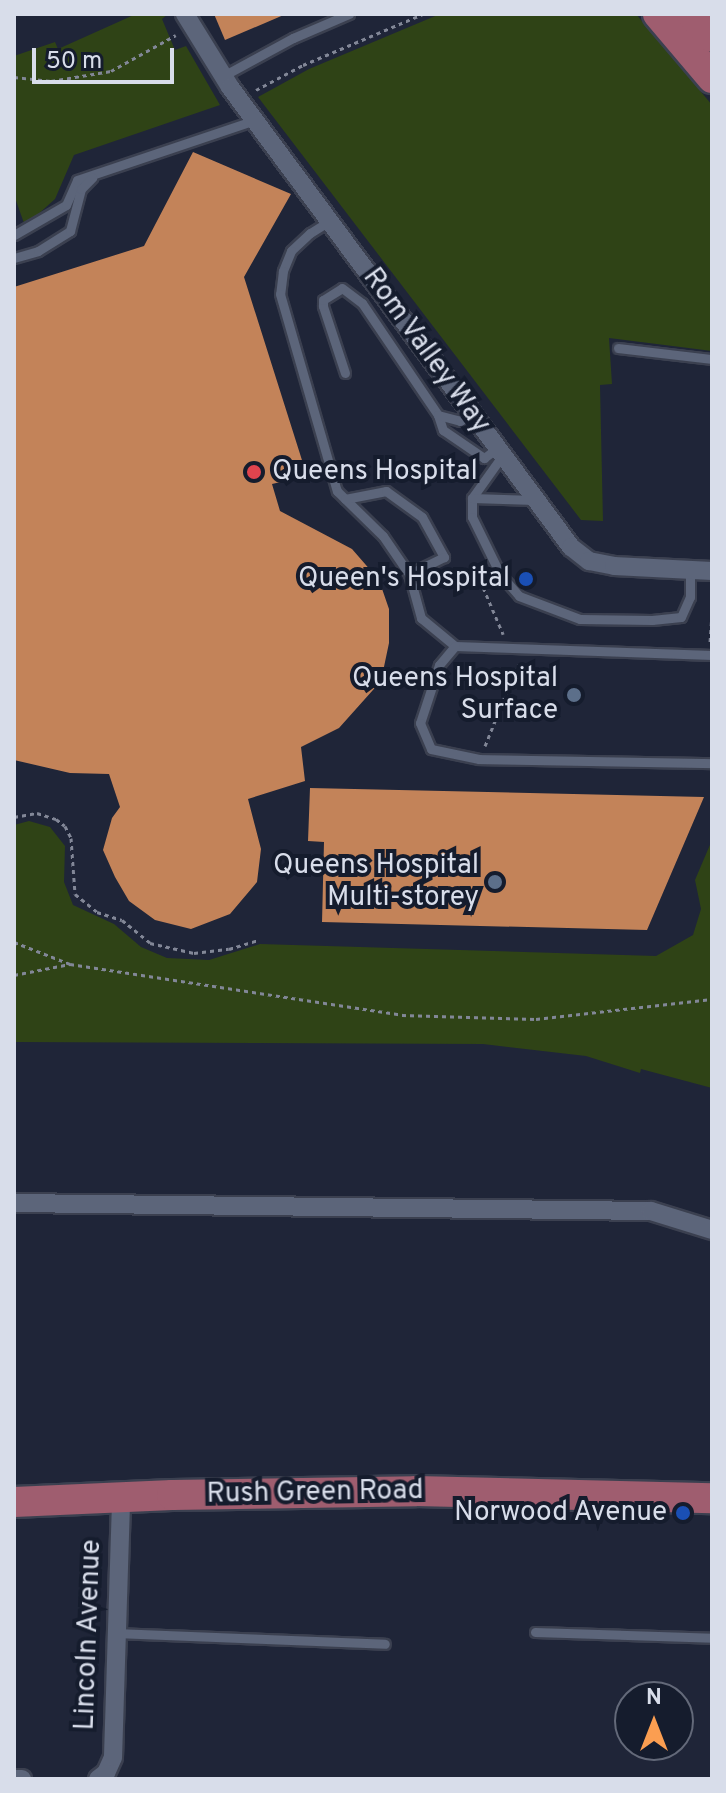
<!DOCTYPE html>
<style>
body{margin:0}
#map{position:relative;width:726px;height:1793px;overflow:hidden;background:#1f2538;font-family:Overpass,sans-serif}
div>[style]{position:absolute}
.green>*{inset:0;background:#2f4316}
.building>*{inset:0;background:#c38359}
.path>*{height:3px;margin-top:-1.5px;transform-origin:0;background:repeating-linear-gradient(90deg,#828797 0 4px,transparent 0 8px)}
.roads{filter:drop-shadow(2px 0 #3b4050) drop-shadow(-2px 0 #3b4050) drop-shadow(0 2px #3b4050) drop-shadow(0 -2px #3b4050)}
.lane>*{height:9px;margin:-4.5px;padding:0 4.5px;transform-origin:4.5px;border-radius:4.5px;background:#5c657a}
.street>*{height:18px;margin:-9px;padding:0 9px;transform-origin:9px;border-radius:9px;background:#5c657a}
.primary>*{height:30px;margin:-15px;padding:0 15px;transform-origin:15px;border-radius:15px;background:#9f5d6f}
.dots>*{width:22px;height:22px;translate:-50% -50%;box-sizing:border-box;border:4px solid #151c2d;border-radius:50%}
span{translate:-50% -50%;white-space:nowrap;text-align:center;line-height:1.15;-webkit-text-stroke:8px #151c2d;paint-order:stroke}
.street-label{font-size:28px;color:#d8ddea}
.poi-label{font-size:28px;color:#d8ddea}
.left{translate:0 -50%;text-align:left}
.right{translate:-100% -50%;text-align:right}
.frame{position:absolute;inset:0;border:16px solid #d8ddea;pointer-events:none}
.north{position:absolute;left:614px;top:1681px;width:80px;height:80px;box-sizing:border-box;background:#151c2d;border:2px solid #636979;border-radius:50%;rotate:0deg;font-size:22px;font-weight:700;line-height:32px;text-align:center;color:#d8ddea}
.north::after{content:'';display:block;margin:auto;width:28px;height:36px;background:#fb9e51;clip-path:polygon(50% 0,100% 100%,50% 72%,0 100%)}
.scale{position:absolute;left:32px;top:48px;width:142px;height:36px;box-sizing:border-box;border:4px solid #d8ddea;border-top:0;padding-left:10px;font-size:24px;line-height:28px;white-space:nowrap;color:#d8ddea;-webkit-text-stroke:6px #151c2d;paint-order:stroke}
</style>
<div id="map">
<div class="green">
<div style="clip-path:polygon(136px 14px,168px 14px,162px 19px,175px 50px,186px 46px,220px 105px,74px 155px,55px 199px,25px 226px,14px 195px,14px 56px,55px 42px,58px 49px)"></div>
<div style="clip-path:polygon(440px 14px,636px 14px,712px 105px,712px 351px,609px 338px,612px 384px,600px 385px,603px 521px,581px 520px,258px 97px,309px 69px)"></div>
<div style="clip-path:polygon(29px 821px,50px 827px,65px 846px,64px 882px,73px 905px,114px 924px,141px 947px,167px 958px,209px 960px,260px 944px,656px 956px,693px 935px,701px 909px,695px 880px,712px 840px,712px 1088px,641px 1069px,640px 1073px,586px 1056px,483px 1044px,14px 1042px,14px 825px)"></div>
</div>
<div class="building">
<div style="clip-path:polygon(214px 14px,286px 14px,225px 40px)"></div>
<div style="clip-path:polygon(193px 152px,291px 194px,244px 277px,307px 476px,272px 484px,280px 511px,352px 549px,379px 580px,389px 609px,389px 643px,381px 681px,339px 728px,301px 747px,305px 781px,248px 799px,261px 849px,257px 882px,230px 914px,191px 929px,155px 920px,129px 901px,115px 877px,103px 850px,112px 818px,120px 807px,109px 774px,70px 773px,14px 760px,14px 287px,144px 246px)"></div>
<div style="clip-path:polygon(310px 788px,704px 797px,647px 930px,322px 922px,324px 842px,308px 841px)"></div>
</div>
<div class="path">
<div style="left:14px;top:77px;width:37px;rotate:6deg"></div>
<div style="left:51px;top:81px;width:61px;rotate:-9.5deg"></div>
<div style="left:111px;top:71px;width:74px;rotate:-29deg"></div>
<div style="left:256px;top:90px;width:53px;rotate:-28deg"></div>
<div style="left:303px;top:65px;width:130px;rotate:-23deg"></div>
<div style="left:485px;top:579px;width:5px;rotate:169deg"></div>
<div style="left:480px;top:580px;width:59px;rotate:66.9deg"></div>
<div style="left:710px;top:642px;width:32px;rotate:-86deg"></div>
<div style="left:485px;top:746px;width:88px;rotate:-68.1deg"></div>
<div style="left:14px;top:817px;width:23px;rotate:-10deg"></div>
<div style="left:37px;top:813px;width:20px;rotate:18deg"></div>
<div style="left:56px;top:819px;width:11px;rotate:38deg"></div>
<div style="left:65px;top:826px;width:13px;rotate:63deg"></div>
<div style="left:71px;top:838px;width:56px;rotate:85.9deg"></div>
<div style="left:75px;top:894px;width:28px;rotate:39deg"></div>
<div style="left:97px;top:912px;width:26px;rotate:18deg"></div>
<div style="left:122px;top:920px;width:36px;rotate:39deg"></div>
<div style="left:150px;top:943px;width:45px;rotate:12.8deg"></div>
<div style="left:194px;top:953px;width:35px;rotate:-7deg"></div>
<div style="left:229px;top:949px;width:31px;rotate:-17deg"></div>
<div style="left:14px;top:942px;width:60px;rotate:21.4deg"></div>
<div style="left:14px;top:975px;width:57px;rotate:-11.1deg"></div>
<div style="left:70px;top:964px;width:336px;rotate:8.7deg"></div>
<div style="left:402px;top:1015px;width:134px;rotate:1.7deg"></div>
<div style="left:536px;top:1019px;width:177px;rotate:-6.5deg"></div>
</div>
<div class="roads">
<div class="lane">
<div style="left:223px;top:76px;width:80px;rotate:-28.5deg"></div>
<div style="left:293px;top:38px;width:61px;rotate:-23.2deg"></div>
<div style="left:331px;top:220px;width:25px;rotate:148deg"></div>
<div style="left:310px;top:233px;width:26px;rotate:137deg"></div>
<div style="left:291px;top:251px;width:22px;rotate:112deg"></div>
<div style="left:283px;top:271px;width:23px;rotate:97deg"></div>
<div style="left:280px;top:294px;width:205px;rotate:73.9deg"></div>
<div style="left:337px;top:491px;width:64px;rotate:44.4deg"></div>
<div style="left:383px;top:536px;width:46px;rotate:55.6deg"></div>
<div style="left:409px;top:574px;width:46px;rotate:74.7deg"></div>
<div style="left:421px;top:618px;width:44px;rotate:39.5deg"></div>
<div style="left:14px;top:235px;width:60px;rotate:-30deg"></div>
<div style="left:66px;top:205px;width:27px;rotate:-66deg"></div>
<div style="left:77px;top:180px;width:188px;rotate:-18.6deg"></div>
<div style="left:14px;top:258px;width:25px;rotate:-16deg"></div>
<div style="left:38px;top:251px;width:38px;rotate:-32deg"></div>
<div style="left:70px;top:231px;width:43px;rotate:-75.3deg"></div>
<div style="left:81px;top:189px;width:16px;rotate:-45deg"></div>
<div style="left:618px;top:348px;width:95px;rotate:6.7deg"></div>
<div style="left:345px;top:373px;width:71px;rotate:-108.2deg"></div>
<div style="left:323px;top:306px;width:6px;rotate:-90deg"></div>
<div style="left:323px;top:300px;width:22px;rotate:-32deg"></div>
<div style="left:342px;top:288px;width:25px;rotate:37deg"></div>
<div style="left:362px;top:303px;width:135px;rotate:55.8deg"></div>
<div style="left:438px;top:415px;width:16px;rotate:72deg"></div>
<div style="left:443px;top:430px;width:50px;rotate:34.3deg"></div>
<div style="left:484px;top:458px;width:15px;rotate:-37deg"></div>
<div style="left:438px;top:415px;width:23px;rotate:15deg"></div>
<div style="left:460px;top:421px;width:13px;rotate:-32deg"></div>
<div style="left:502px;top:456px;width:52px;rotate:125.5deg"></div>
<div style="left:472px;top:498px;width:19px;rotate:90deg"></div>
<div style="left:472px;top:517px;width:64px;rotate:63.8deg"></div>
<div style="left:500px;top:574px;width:29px;rotate:49deg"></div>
<div style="left:519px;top:596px;width:65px;rotate:20.7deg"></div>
<div style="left:580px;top:619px;width:72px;rotate:0.8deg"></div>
<div style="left:652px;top:620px;width:29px;rotate:-6deg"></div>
<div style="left:681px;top:617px;width:22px;rotate:-66deg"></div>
<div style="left:690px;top:597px;width:28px;rotate:-90deg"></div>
<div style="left:472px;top:498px;width:62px;rotate:1.8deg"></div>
<div style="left:345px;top:499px;width:42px;rotate:-11deg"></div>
<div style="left:386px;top:491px;width:44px;rotate:35.8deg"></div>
<div style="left:422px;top:517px;width:46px;rotate:61.2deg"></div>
<div style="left:444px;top:557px;width:39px;rotate:154deg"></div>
<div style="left:712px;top:655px;width:257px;rotate:-178deg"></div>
<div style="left:455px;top:646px;width:25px;rotate:130deg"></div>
<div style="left:439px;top:665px;width:61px;rotate:108.1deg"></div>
<div style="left:420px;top:723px;width:28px;rotate:67deg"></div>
<div style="left:431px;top:749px;width:49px;rotate:11.8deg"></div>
<div style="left:479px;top:759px;width:233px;rotate:1deg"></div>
<div style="left:535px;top:1632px;width:177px;rotate:1.9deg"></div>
<div style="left:115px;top:1633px;width:270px;rotate:2.3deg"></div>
</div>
<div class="street">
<div style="left:185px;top:14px;width:86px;rotate:58.3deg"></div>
<div style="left:230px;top:87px;width:573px;rotate:53.45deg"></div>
<div style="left:571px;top:547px;width:23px;rotate:38deg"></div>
<div style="left:589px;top:561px;width:25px;rotate:11deg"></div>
<div style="left:614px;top:566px;width:98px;rotate:2.9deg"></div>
<div style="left:14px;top:1203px;width:637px;rotate:0.72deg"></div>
<div style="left:651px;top:1211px;width:64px;rotate:17.3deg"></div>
<div style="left:14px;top:1779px;width:8px"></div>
<div style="left:98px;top:1779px;width:10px;rotate:-37deg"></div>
<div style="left:106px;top:1773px;width:17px;rotate:-66deg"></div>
<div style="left:113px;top:1757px;width:261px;rotate:-88.2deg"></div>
</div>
<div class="primary">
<div style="left:658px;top:14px;width:84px;rotate:49.8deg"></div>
<div style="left:692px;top:14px;width:30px;rotate:49deg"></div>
<div style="left:14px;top:1502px;width:158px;rotate:-2.5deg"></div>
<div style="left:172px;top:1495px;width:244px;rotate:-0.9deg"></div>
<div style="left:416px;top:1491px;width:296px;rotate:1.4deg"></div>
</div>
</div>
<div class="dots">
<div style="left:254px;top:472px;background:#e0444e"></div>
<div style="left:526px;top:579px;background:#1a4fb4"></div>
<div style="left:574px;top:695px;background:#5c6f8a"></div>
<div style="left:495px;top:882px;background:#5c6f8a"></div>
<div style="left:683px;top:1513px;background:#1a4fb4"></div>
</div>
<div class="street-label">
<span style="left:426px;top:351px;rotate:54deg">Rom Valley Way</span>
<span style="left:315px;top:1493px;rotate:-1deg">Rush Green Road</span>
<span style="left:89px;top:1635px;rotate:-88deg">Lincoln Avenue</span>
</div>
<div class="poi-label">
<span class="left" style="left:272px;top:472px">Queens Hospital</span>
<span class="right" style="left:510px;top:579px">Queen's Hospital</span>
<span class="right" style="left:558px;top:695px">Queens Hospital<br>Surface</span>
<span class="right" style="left:479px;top:882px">Queens Hospital<br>Multi-storey</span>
<span class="right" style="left:667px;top:1513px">Norwood Avenue</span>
</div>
<div class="frame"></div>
<div class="north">N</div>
<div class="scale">50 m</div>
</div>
